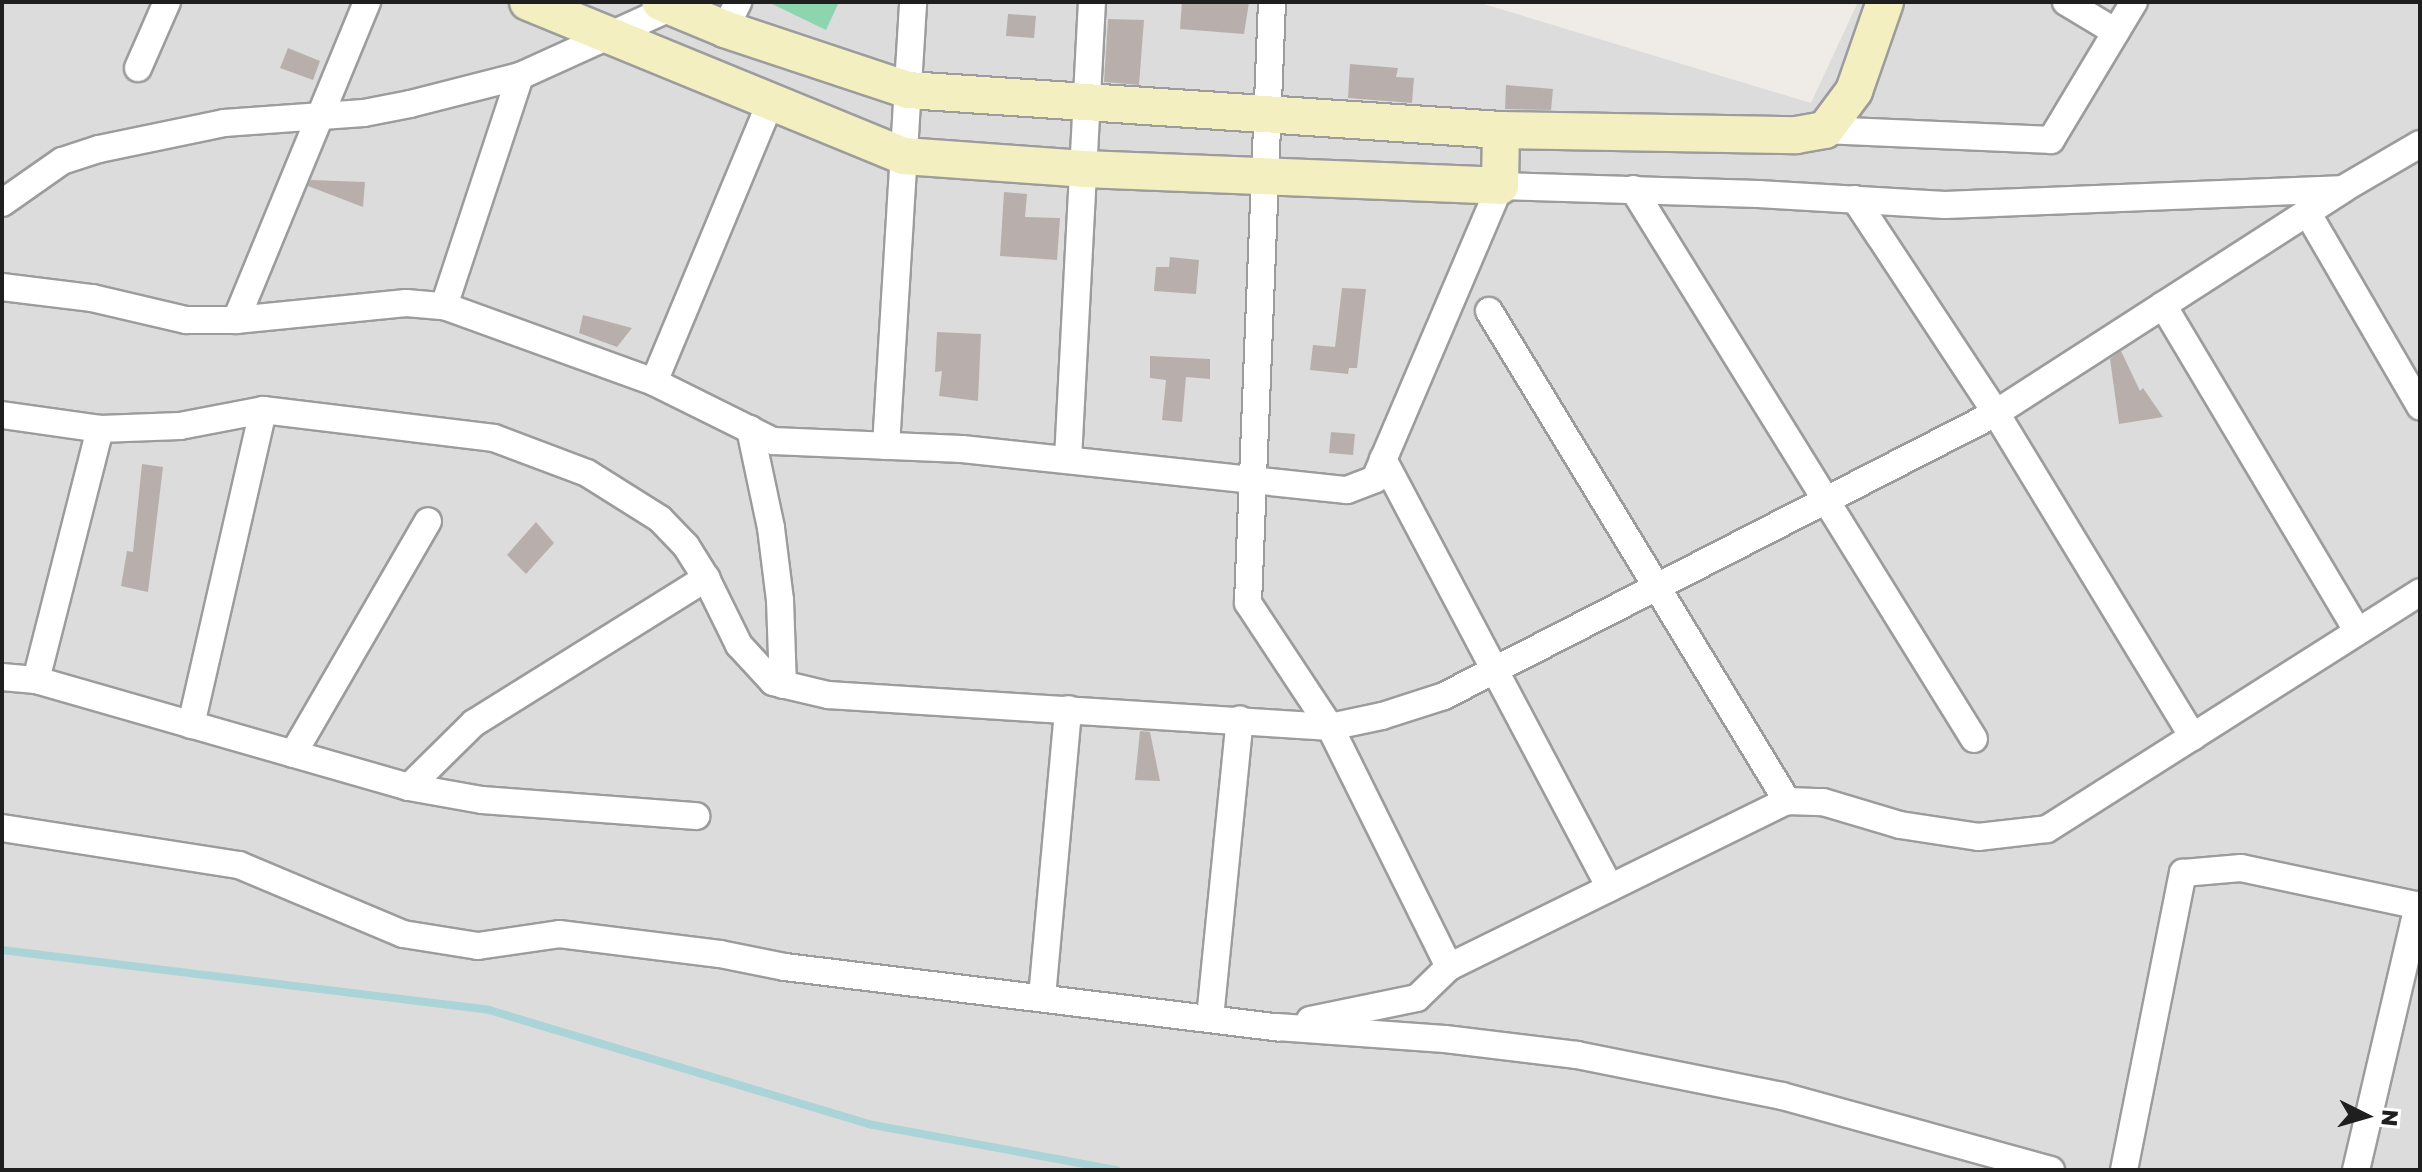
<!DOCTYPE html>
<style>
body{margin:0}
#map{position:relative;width:2422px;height:1172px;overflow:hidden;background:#efebe6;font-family:"Golos Text",sans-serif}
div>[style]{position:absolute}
.residential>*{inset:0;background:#dddcdc}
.pitch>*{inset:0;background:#8dd5af}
.stream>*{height:8px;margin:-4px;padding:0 4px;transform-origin:4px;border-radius:4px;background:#abd4d8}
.building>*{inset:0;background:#b8afac}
.roads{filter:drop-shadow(2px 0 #9c9c9c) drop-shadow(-2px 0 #9c9c9c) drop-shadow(0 2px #9c9c9c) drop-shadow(0 -2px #9c9c9c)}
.street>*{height:26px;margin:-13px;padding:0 13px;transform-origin:13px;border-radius:13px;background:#fff}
.secondary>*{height:36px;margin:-18px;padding:0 18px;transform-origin:18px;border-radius:18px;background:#f3efc0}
span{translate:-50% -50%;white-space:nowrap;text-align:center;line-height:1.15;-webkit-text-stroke:8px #fff;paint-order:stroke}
.frame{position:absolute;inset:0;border:4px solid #1f1f1f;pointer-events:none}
.north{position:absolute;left:2326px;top:1076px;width:80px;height:80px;-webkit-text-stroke:6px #fff;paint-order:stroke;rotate:95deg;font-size:22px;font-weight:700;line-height:32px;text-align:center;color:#1f1f1f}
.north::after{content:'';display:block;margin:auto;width:28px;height:36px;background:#1f1f1f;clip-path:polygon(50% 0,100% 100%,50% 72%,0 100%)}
</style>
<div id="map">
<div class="residential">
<div style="clip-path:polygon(2px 2px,1477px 2px,1811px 103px,1858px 2px,2420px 2px,2420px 1170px,2px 1170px)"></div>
</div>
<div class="pitch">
<div style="clip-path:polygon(768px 2px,839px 2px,826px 30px)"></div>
</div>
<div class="stream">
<div style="left:2px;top:950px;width:491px;rotate:7deg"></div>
<div style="left:489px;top:1010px;width:396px;rotate:16.7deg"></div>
<div style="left:868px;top:1124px;width:253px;rotate:10.5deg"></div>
</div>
<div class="building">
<div style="clip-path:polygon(1182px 2px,1249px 2px,1244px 34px,1180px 29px)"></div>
<div style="clip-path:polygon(1008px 14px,1036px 16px,1034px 38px,1006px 36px)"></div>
<div style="clip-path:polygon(1108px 19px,1144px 20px,1139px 85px,1104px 82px)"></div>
<div style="clip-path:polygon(288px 48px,320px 61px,313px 80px,280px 68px)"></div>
<div style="clip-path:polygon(1350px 64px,1398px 68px,1396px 77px,1414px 78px,1412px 103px,1348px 98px)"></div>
<div style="clip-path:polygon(1506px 85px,1553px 89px,1551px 110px,1505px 109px)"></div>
<div style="clip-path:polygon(311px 180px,365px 182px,363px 207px,308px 186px)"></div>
<div style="clip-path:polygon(1004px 192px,1027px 194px,1025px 217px,1060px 218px,1057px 260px,1000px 256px)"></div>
<div style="clip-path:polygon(1170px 257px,1199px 260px,1196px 294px,1154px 291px,1156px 267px,1169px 267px)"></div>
<div style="clip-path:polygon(1342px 288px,1366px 289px,1357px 368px,1349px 368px,1348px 374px,1310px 370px,1313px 345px,1335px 347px)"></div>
<div style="clip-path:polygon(583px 315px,632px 328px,617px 347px,579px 333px)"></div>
<div style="clip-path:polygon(937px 332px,981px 334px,978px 401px,939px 396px,942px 371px,935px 372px)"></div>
<div style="clip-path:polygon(2121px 351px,2140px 391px,2143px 388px,2163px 417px,2119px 424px,2110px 359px)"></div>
<div style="clip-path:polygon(1150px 356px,1210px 359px,1210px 379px,1186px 377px,1182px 422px,1162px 420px,1166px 380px,1150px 378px)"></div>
<div style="clip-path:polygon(1331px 432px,1355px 434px,1353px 455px,1329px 453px)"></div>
<div style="clip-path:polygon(142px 464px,163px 467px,148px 592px,121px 586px,127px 551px,133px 552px)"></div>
<div style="clip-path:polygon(536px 522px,554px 543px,526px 574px,507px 555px)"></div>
<div style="clip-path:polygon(1140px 731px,1150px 732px,1160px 781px,1135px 780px)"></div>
</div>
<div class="roads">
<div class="street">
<div style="left:1272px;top:2px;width:601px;rotate:92.29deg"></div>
<div style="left:1248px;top:603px;width:149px;rotate:56.5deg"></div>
<div style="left:1330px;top:727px;width:268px;rotate:63.6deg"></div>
<div style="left:2066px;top:2px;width:58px;rotate:31deg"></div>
<div style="left:725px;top:29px;width:30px;rotate:-64deg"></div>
<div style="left:138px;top:68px;width:72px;rotate:-66.3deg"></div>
<div style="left:1825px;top:130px;width:226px;rotate:2.5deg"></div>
<div style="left:2051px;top:140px;width:161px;rotate:-59deg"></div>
<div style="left:1633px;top:189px;width:647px;rotate:58.2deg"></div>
<div style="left:1855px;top:199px;width:256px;rotate:56.6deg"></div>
<div style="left:1996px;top:413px;width:379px;rotate:58.7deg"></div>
<div style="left:2px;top:203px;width:73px;rotate:-35deg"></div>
<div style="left:62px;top:161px;width:39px;rotate:-18deg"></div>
<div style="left:99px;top:149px;width:128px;rotate:-11.7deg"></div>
<div style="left:224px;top:123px;width:140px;rotate:-4.1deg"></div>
<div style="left:364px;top:113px;width:47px;rotate:-11.1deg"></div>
<div style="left:410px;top:104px;width:114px;rotate:-14.3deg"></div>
<div style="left:520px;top:76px;width:167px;rotate:-24.4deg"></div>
<div style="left:2307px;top:212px;width:225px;rotate:59.8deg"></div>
<div style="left:2px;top:287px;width:91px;rotate:7deg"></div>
<div style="left:92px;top:298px;width:97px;rotate:13.2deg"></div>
<div style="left:186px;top:320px;width:50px"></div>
<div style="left:236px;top:320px;width:171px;rotate:-5.7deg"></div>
<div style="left:406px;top:303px;width:38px;rotate:5deg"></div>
<div style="left:444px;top:306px;width:223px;rotate:19.9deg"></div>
<div style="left:654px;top:382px;width:133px;rotate:26.4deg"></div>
<div style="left:773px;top:441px;width:189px;rotate:2.4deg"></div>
<div style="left:962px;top:449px;width:387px;rotate:6.1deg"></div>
<div style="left:1347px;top:490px;width:30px;rotate:-21deg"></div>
<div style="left:1375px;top:479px;width:319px;rotate:-66.9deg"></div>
<div style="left:1500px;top:186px;width:258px;rotate:1.8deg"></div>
<div style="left:1758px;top:194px;width:187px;rotate:3.4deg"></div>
<div style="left:1945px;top:205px;width:395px;rotate:-2.3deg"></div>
<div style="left:2163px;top:305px;width:379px;rotate:59.2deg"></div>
<div style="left:444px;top:306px;width:242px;rotate:-71.7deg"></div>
<div style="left:1489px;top:311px;width:574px;rotate:58.69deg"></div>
<div style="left:236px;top:320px;width:344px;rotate:-67.6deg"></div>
<div style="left:654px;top:382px;width:304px;rotate:-67.4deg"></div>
<div style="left:2px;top:415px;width:99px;rotate:8.1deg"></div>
<div style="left:100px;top:429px;width:80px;rotate:-2.1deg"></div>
<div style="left:180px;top:426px;width:85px;rotate:-10.9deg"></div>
<div style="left:263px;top:410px;width:233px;rotate:6.9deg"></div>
<div style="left:494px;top:438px;width:99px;rotate:20.6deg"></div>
<div style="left:587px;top:473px;width:86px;rotate:32.2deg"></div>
<div style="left:660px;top:519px;width:37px;rotate:46deg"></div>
<div style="left:686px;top:546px;width:38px;rotate:58deg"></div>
<div style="left:706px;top:578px;width:75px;rotate:63.8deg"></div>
<div style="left:739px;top:645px;width:50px;rotate:47.4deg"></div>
<div style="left:773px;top:682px;width:57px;rotate:13.3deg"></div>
<div style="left:828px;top:695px;width:503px;rotate:3.65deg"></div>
<div style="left:1330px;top:727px;width:53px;rotate:-11.9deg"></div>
<div style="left:1382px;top:716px;width:65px;rotate:-17.9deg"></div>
<div style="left:1444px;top:696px;width:620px;rotate:-27.14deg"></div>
<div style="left:1996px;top:413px;width:413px;rotate:-32.8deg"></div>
<div style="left:2343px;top:189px;width:89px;rotate:-30.3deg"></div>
<div style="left:750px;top:429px;width:101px;rotate:78deg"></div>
<div style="left:771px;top:528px;width:73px;rotate:82.9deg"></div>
<div style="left:780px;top:600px;width:85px;rotate:88deg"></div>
<div style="left:886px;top:446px;width:445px;rotate:-86.5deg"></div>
<div style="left:1068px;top:459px;width:458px;rotate:-87deg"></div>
<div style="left:1383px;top:459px;width:485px;rotate:62.1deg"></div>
<div style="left:2px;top:677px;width:34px;rotate:5deg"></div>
<div style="left:36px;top:680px;width:388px;rotate:16deg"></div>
<div style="left:409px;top:787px;width:74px;rotate:10.1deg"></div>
<div style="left:482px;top:800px;width:215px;rotate:4.3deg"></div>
<div style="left:36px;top:680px;width:259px;rotate:-75.7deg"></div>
<div style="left:191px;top:725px;width:323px;rotate:-77.1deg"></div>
<div style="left:293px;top:754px;width:269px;rotate:-59.9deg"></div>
<div style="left:409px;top:787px;width:91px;rotate:-44.6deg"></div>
<div style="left:474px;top:723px;width:274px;rotate:-32deg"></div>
<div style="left:2px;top:828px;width:240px;rotate:8.9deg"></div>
<div style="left:239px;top:865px;width:178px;rotate:22.8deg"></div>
<div style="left:403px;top:934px;width:76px;rotate:9.1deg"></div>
<div style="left:478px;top:946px;width:82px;rotate:-8.4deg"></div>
<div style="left:559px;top:934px;width:162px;rotate:7.1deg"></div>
<div style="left:720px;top:954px;width:66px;rotate:11.3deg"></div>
<div style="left:785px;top:967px;width:496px;rotate:7deg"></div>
<div style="left:1277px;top:1027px;width:168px;rotate:4.1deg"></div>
<div style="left:1445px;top:1039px;width:133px;rotate:6.9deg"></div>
<div style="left:1577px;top:1055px;width:209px;rotate:11.3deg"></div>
<div style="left:1782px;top:1096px;width:279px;rotate:15.4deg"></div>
<div style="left:1042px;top:997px;width:289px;rotate:-84.8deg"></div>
<div style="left:1210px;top:1018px;width:300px;rotate:-84.3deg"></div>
<div style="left:1310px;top:1020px;width:109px;rotate:-11.6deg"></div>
<div style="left:1417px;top:998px;width:45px;rotate:-44.1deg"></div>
<div style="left:1449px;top:967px;width:377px;rotate:-26.2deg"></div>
<div style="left:1787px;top:801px;width:36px;rotate:2deg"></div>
<div style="left:1823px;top:802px;width:80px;rotate:16.6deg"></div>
<div style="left:1900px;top:825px;width:79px;rotate:8.7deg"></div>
<div style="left:1978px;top:837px;width:69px;rotate:-6.6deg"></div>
<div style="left:2047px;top:829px;width:442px;rotate:-32.4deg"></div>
<div style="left:2124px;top:1170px;width:303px;rotate:-78.8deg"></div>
<div style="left:2183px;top:873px;width:58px;rotate:-4.9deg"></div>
<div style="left:2241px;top:868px;width:183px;rotate:12deg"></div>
<div style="left:2356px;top:1170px;width:272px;rotate:-76.8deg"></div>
</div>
<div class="secondary">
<div style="left:528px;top:2px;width:406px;rotate:22.3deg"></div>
<div style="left:904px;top:156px;width:180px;rotate:4.1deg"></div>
<div style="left:1084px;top:169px;width:416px;rotate:2.3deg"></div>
<div style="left:1500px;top:186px;width:56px;rotate:-89deg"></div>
<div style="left:1501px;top:130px;width:594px;rotate:-176.14deg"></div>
<div style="left:908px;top:90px;width:193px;rotate:-161.6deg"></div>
<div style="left:725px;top:29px;width:70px;rotate:-157.4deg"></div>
<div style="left:1501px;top:130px;width:295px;rotate:1deg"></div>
<div style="left:1796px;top:135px;width:29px;rotate:-10deg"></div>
<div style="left:1825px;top:130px;width:49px;rotate:-53.4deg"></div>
<div style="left:1854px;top:91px;width:94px;rotate:-70.8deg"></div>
</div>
</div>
<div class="frame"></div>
<div class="north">N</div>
</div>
